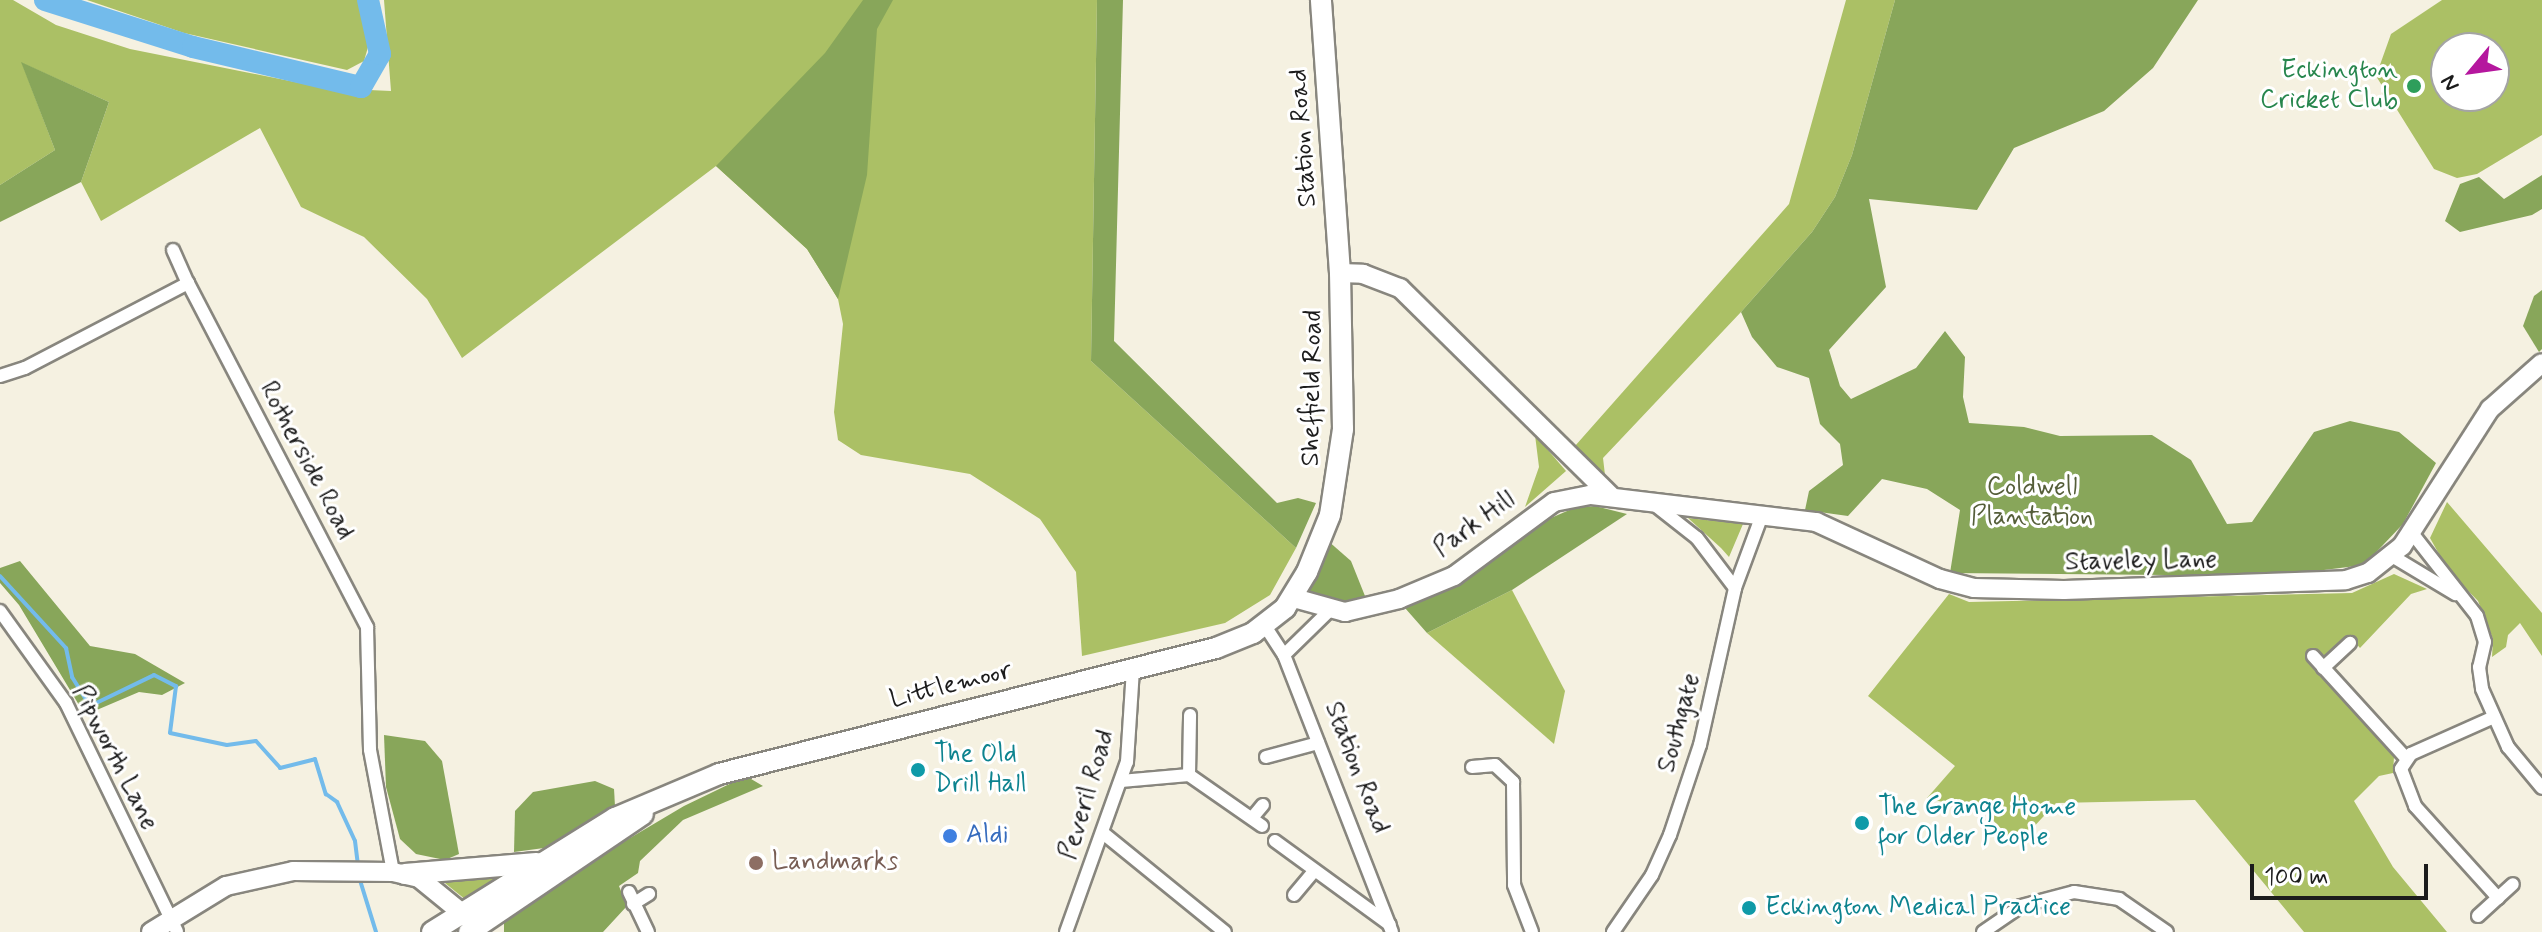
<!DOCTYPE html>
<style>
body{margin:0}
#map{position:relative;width:2542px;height:932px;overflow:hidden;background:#f5f1e1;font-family:Mynerve,sans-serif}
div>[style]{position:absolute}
.green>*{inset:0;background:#abc065}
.forest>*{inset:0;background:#88a65a}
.stream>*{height:4px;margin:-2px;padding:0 2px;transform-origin:2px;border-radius:2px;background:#73bbeb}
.river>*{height:22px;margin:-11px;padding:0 11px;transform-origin:11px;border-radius:11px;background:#73bbeb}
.roads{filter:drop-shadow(2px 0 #88867e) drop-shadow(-2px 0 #88867e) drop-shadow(0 2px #88867e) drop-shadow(0 -2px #88867e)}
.street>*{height:12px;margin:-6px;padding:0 6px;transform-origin:6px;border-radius:6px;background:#fff}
.secondary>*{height:18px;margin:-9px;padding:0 9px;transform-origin:9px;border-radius:9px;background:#fff}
.primary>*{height:20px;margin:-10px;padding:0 10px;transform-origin:10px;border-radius:10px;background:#fff}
.dots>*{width:22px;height:22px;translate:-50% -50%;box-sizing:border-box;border:4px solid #fff;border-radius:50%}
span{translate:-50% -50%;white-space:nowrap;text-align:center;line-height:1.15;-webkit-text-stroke:6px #fff;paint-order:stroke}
.leisure-label{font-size:26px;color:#27864d}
.right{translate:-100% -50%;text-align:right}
.street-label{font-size:26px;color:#1c1c1c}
.park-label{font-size:26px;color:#555e39}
.culture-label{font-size:26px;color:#0d838f}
.left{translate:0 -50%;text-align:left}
.shop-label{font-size:26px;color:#366cbe}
.education-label{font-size:26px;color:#785e54}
.north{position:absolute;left:2430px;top:32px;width:80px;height:80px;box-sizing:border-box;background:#fff;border:2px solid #a4a4a4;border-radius:50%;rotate:241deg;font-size:22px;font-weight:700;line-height:32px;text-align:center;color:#1c1c1c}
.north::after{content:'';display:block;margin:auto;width:28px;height:36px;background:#b5179e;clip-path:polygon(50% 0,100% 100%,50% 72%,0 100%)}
.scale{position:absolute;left:2250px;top:864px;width:178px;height:36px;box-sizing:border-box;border:4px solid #1c1c1c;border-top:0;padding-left:10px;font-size:24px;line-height:28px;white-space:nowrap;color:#1c1c1c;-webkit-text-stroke:6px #fff;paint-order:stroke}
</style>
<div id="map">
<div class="green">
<div style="clip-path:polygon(0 0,13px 0,56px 25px,130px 49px,325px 88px,391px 91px,384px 0,1097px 0,1091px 361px,1296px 548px,1270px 595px,1225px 623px,1082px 656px,1076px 572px,1040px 519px,970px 474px,861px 455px,838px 440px,834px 412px,843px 324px,838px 299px,807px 249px,716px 166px,462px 358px,427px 299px,364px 237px,301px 207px,260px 128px,101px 221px,81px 182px,109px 102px,22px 63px,55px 150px,0 185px)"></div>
<div style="clip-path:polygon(87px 0,358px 0,368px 47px,364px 61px,347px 70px,184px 33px)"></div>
<div style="clip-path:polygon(1846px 0,1895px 0,1852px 155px,1835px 197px,1812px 232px,1741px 312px,1603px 458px,1605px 475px,1575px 446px,1789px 204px)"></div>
<div style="clip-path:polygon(evenodd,2442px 0,2542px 0,2542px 135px,2477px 174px,2457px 178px,2434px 169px,2376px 76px,2391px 34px,2442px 0,2446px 48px,2494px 48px,2494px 96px,2446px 96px,2446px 48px)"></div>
<div style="clip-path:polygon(1535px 435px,1566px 471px,1525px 507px,1539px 467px)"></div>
<div style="clip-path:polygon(2447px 502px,2542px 613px,2542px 656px,2520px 623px,2508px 635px,2506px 647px,2492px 657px,2493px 639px,2478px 601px,2448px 570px,2430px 538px)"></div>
<div style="clip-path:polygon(1688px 518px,1743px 524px,1729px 557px,1721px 548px)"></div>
<div style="clip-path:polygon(2394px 574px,2427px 589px,2411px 594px,2360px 648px,2349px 635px,2325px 656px,2313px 648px,2306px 658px,2394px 757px,2393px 773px,2379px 776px,2354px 801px,2393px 867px,2447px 932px,2304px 932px,2195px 800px,2056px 803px,2017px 845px,1986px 813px,1927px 798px,1955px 766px,1868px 696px,1949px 594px,1969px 602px,2352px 593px)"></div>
<div style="clip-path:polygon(1512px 590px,1565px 691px,1554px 744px,1427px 633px)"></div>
<div style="clip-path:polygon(512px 870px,466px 900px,435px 875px)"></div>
</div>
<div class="forest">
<div style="clip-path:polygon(863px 0,893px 0,877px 29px,867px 175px,838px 299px,807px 249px,716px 166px,825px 53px)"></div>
<div style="clip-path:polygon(1097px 0,1123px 0,1114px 341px,1277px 503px,1298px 498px,1316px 503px,1296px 548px,1091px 361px)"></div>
<div style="clip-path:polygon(1895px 0,2198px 0,2153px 68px,2104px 111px,2014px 148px,1977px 210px,1869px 199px,1886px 287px,1829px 350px,1840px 386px,1851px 399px,1916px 368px,1945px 331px,1965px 357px,1963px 397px,1969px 423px,2024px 427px,2060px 436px,2152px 435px,2191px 460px,2227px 524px,2252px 522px,2314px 432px,2350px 421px,2399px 432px,2436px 463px,2403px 524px,2364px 565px,2276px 576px,1950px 573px,1960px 510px,1927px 489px,1882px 479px,1848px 516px,1805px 510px,1809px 491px,1843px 465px,1840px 444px,1820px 424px,1809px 378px,1777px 367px,1752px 337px,1741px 312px,1812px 232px,1835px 197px,1852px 155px)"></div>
<div style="clip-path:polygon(21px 62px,109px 102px,81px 182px,0 222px,0 185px,55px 150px)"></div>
<div style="clip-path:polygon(2542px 175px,2542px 209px,2532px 215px,2460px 232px,2445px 221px,2460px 184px,2479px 177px,2504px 199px)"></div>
<div style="clip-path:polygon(2542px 290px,2542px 349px,2539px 352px,2523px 326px,2534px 296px)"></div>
<div style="clip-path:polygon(1595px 506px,1627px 514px,1512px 590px,1427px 633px,1405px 608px,1457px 585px,1544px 521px,1574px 508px)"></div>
<div style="clip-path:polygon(1327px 540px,1351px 561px,1367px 601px,1339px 603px,1308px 594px)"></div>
<div style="clip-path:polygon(20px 561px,90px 646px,135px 654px,185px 683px,162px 695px,139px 692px,85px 715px,19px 605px,0 583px,0 568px)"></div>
<div style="clip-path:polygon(384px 735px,425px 741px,442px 761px,459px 854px,445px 860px,416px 854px,400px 839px,386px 787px)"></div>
<div style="clip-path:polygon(746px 776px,763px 786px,683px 820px,640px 861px,638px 873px,619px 886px,627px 906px,603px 932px,504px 932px,504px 913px,684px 806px)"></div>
<div style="clip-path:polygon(595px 781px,614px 789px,615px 806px,544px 848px,514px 852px,515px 811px,533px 792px)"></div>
</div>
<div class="stream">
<div style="left:0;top:576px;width:98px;rotate:47.5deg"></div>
<div style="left:66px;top:648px;width:30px;rotate:78deg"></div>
<div style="left:72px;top:677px;width:34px;rotate:58deg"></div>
<div style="left:90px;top:706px;width:71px;rotate:-25.8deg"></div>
<div style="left:154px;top:675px;width:25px;rotate:27deg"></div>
<div style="left:176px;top:686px;width:47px;rotate:97.3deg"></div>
<div style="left:170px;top:733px;width:58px;rotate:11.9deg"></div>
<div style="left:227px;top:745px;width:29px;rotate:-8deg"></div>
<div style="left:256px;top:741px;width:36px;rotate:48deg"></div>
<div style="left:280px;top:768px;width:36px;rotate:-14deg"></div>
<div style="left:315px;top:759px;width:37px;rotate:73deg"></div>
<div style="left:326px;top:794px;width:14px;rotate:36deg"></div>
<div style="left:337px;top:802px;width:43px;rotate:65.2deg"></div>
<div style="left:355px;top:841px;width:23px;rotate:83deg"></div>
<div style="left:359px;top:877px;width:58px;rotate:72.8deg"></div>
</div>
<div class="river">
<div style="left:45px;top:0;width:155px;rotate:17.6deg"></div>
<div style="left:193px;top:47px;width:173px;rotate:13.4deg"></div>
<div style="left:361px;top:87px;width:38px;rotate:-60deg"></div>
<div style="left:380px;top:54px;width:55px;rotate:-102.5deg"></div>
</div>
<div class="roads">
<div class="street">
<div style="left:173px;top:250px;width:36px;rotate:66deg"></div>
<div style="left:0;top:376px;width:26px;rotate:-18deg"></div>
<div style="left:25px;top:368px;width:184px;rotate:-27.5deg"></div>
<div style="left:188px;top:283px;width:388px;rotate:62.5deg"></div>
<div style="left:367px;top:627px;width:123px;rotate:88.6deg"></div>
<div style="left:370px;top:750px;width:124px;rotate:79.3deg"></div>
<div style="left:1655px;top:505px;width:53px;rotate:38.2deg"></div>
<div style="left:1697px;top:538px;width:63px;rotate:52.8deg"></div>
<div style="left:2412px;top:533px;width:105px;rotate:51.9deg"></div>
<div style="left:2477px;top:616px;width:27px;rotate:73deg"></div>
<div style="left:2485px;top:642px;width:26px;rotate:103deg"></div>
<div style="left:2479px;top:667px;width:22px;rotate:82deg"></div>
<div style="left:2482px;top:689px;width:64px;rotate:65.9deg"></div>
<div style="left:2508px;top:747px;width:53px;rotate:50.3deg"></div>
<div style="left:2392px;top:556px;width:74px;rotate:31.1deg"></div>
<div style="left:0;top:611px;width:113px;rotate:54.3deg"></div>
<div style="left:66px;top:703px;width:254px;rotate:64.1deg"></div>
<div style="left:1265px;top:626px;width:35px;rotate:57deg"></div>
<div style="left:1284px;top:655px;width:297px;rotate:68.7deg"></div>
<div style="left:1284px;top:655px;width:63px;rotate:-44.4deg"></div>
<div style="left:2313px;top:656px;width:137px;rotate:47.7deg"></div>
<div style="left:2323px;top:668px;width:37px;rotate:-43deg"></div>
<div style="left:2494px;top:717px;width:91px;rotate:156deg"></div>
<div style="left:2411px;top:754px;width:18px;rotate:124deg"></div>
<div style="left:2401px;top:769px;width:40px;rotate:69deg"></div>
<div style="left:2415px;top:806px;width:124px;rotate:47.9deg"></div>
<div style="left:1266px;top:757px;width:54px;rotate:-15.1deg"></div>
<div style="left:1472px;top:767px;width:23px;rotate:-5deg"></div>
<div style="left:1495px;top:765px;width:25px;rotate:43deg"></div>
<div style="left:1513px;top:782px;width:103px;rotate:89.4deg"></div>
<div style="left:1514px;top:885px;width:50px;rotate:69deg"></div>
<div style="left:1189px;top:775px;width:60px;rotate:-89deg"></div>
<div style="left:1121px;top:781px;width:68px;rotate:-5deg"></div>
<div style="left:1189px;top:775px;width:89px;rotate:34.9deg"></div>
<div style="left:1252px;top:818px;width:17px;rotate:-50deg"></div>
<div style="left:1103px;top:833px;width:157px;rotate:39.1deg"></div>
<div style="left:1275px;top:841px;width:142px;rotate:36.1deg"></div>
<div style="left:629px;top:892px;width:44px;rotate:64.6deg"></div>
<div style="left:1294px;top:895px;width:31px;rotate:-50deg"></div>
<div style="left:633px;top:904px;width:19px;rotate:-32deg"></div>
<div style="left:2478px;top:916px;width:47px;rotate:-42.4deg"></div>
<div style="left:1066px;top:932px;width:181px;rotate:-70.3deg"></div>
<div style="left:1127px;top:762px;width:94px;rotate:-86.3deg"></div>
<div style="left:1613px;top:932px;width:69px;rotate:-55.6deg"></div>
<div style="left:1652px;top:875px;width:44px;rotate:-65.8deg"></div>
<div style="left:1670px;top:835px;width:95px;rotate:-71.6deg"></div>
<div style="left:1700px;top:745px;width:161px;rotate:-77.4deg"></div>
<div style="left:1735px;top:588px;width:78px;rotate:-69.7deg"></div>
<div style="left:1983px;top:932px;width:46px;rotate:-34.4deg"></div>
<div style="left:2021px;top:906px;width:55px;rotate:-14.8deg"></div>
<div style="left:2074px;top:892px;width:46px;rotate:8.8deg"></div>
<div style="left:2119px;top:899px;width:58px;rotate:34.5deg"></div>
</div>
<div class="secondary">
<div style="left:1340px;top:273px;width:23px;rotate:2deg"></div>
<div style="left:1363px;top:274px;width:40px;rotate:21deg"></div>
<div style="left:1400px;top:288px;width:295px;rotate:44.6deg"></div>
<div style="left:1294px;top:598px;width:53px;rotate:15.4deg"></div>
<div style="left:1345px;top:612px;width:56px;rotate:-13.5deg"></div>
<div style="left:1399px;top:599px;width:60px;rotate:-22.7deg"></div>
<div style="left:1454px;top:576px;width:124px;rotate:-36.5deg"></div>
<div style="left:1554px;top:502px;width:37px;rotate:-11deg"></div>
<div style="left:1590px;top:495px;width:228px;rotate:6.8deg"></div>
<div style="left:1816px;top:522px;width:136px;rotate:24.7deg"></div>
<div style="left:1940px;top:579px;width:35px;rotate:15deg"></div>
<div style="left:1974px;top:588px;width:90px;rotate:1.3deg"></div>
<div style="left:2064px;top:590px;width:282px;rotate:-2deg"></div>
<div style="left:2346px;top:580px;width:23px;rotate:-18deg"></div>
<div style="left:2368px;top:573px;width:43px;rotate:-38.5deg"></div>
<div style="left:2402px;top:546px;width:163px;rotate:-57.3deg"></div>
<div style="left:2490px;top:409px;width:69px;rotate:-41.5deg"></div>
<div style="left:151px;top:932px;width:88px;rotate:-31.5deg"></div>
<div style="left:226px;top:886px;width:69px;rotate:-12.6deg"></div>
<div style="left:293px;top:871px;width:100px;rotate:0.6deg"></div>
<div style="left:393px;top:872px;width:27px;rotate:13deg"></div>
<div style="left:419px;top:878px;width:70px;rotate:39.2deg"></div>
</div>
<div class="primary">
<div style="left:405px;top:874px;width:132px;rotate:-4.8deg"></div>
<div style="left:432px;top:932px;width:216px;rotate:-31.9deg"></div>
<div style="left:615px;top:818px;width:113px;rotate:-22.9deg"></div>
<div style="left:719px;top:774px;width:513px;rotate:-14.23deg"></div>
<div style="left:1216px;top:648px;width:40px;rotate:-22deg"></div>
<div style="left:1253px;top:633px;width:41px;rotate:-38deg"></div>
<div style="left:1285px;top:608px;width:42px;rotate:-58.6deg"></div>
<div style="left:1307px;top:572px;width:61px;rotate:-68deg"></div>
<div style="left:1330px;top:515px;width:87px;rotate:-81.4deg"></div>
<div style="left:1343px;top:429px;width:156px;rotate:-91.1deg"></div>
<div style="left:1340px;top:273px;width:274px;rotate:-94deg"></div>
<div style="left:469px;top:932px;width:210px;rotate:-34.1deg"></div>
</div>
</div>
<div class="dots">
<div style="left:2414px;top:86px;background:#2e9e5b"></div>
<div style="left:918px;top:770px;background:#0f9aa8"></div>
<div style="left:1862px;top:823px;background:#0f9aa8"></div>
<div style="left:950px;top:836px;background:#3f7fe0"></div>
<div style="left:756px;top:863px;background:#8d6e63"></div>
<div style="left:1749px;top:908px;background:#0f9aa8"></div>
</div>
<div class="leisure-label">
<span class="right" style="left:2398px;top:86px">Eckington<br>Cricket Club</span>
</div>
<div class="street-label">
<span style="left:1304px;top:138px;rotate:-94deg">Station Road</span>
<span style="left:1313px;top:388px;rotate:-89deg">Sheffield Road</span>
<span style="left:306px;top:461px;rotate:62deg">Rotherside Road</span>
<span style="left:1475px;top:525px;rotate:-36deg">Park Hill</span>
<span style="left:2141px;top:562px;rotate:-1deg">Staveley Lane</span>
<span style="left:951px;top:686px;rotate:-14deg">Littlemoor</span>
<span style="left:1680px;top:723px;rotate:-75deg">Southgate</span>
<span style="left:114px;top:758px;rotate:63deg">Pipworth Lane</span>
<span style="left:1356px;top:768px;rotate:69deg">Station Road</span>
<span style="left:1088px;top:795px;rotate:-73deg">Peveril Road</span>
</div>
<div class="park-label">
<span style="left:2032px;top:503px">Coldwell<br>Plantation</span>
</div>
<div class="culture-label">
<span class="left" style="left:934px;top:770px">The Old<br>Drill Hall</span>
<span class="left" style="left:1878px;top:823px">The Grange Home<br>for Older People</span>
<span class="left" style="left:1765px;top:908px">Eckington Medical Practice</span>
</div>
<div class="shop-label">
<span class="left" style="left:966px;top:836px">Aldi</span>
</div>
<div class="education-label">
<span class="left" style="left:772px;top:863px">Landmarks</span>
</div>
<div class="north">N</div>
<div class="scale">100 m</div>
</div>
